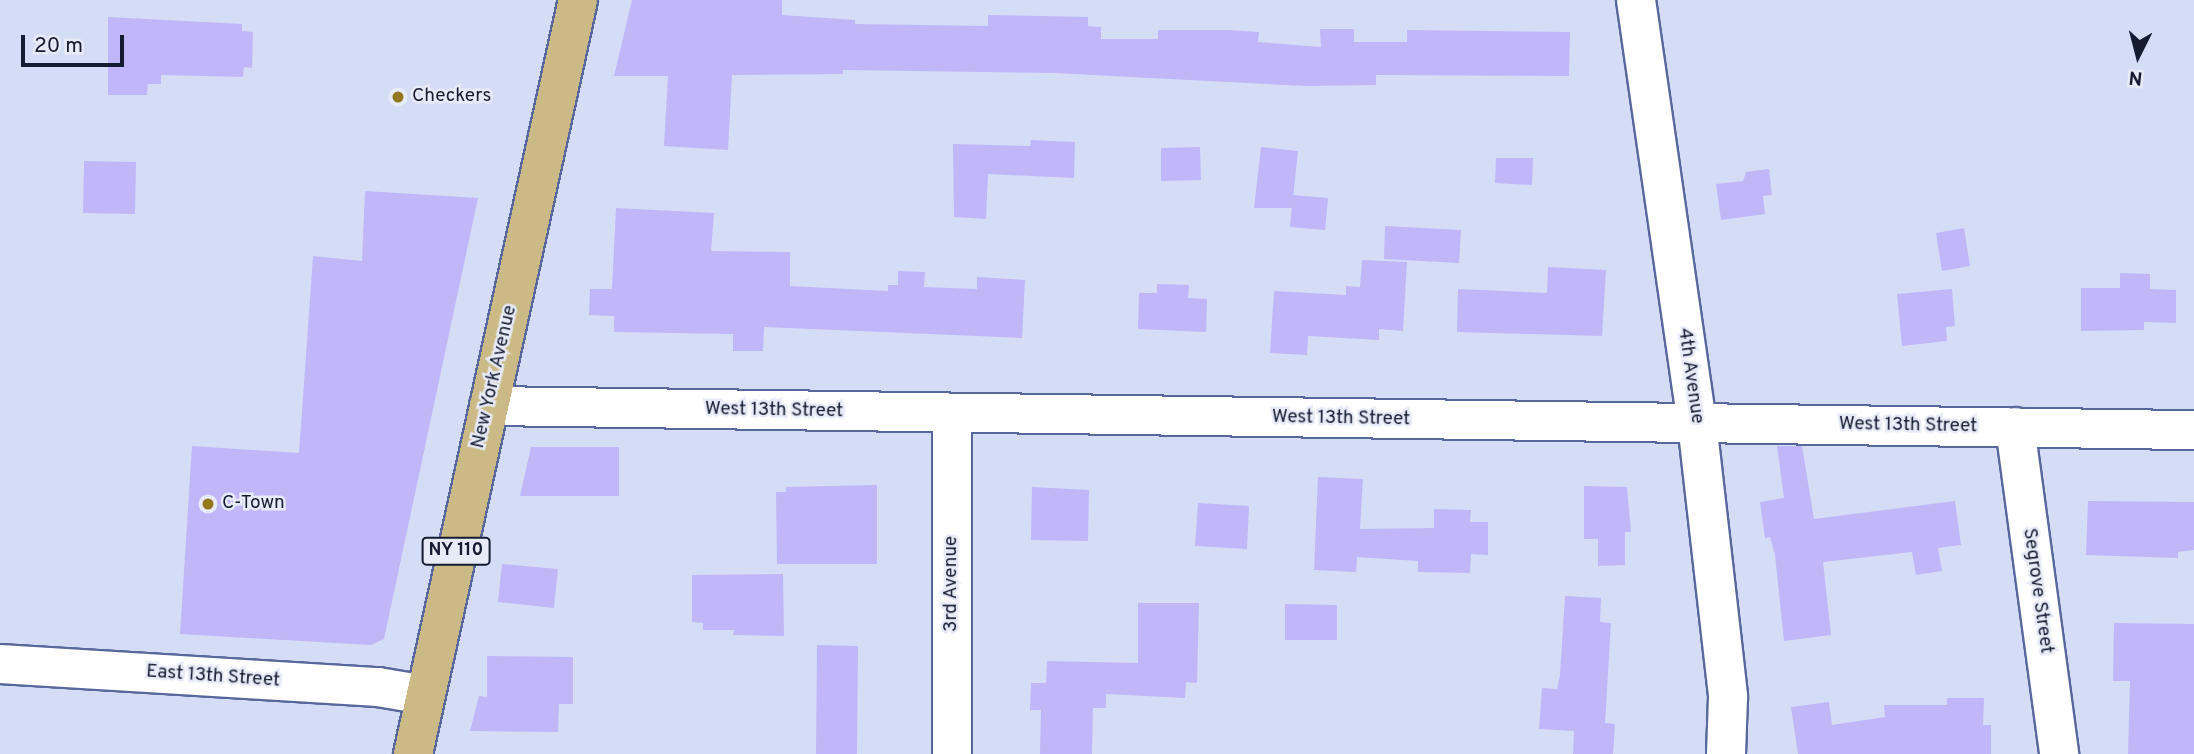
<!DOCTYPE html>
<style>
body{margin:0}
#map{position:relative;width:2194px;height:754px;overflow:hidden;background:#d5ddf6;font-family:Overpass,sans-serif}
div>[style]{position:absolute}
.building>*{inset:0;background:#c0b6f8}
.roads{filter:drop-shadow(2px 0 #58679c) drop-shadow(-2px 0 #58679c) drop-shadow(0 2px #58679c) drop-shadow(0 -2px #58679c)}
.minor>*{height:38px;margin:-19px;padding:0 19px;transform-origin:19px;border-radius:19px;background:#fff}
.primary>*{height:38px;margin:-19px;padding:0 19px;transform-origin:19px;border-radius:19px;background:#cbba85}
.dots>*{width:19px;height:19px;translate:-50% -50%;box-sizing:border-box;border:4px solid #e7ebf7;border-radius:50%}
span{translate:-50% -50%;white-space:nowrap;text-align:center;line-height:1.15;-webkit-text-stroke:5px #e7ebf7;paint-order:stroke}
.shield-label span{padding:2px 5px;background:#e7ebf7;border:2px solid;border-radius:5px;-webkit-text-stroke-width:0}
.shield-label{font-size:18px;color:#151b31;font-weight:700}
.poi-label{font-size:19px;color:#151b31}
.left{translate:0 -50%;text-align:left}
.street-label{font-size:19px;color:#151b31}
.north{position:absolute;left:2103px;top:21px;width:70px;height:70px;-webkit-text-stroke:5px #e7ebf7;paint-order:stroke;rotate:186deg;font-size:19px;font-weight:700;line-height:28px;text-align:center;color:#151b31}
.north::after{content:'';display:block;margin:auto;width:24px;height:32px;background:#151b31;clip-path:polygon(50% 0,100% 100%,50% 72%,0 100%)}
.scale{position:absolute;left:21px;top:35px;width:103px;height:32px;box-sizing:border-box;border:4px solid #151b31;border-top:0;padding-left:9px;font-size:21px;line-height:24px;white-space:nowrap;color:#151b31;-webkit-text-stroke:5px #e7ebf7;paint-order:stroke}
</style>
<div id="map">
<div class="building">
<div style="clip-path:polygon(632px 0,782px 0,782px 15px,855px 20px,855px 24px,988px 26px,988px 15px,1088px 17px,1088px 26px,1101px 27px,1101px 39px,1158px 39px,1158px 30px,1229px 30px,1259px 32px,1258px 42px,1321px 47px,1320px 29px,1354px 29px,1354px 42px,1407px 42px,1407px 30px,1570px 32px,1569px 76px,1376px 75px,1376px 85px,1306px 86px,1054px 73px,843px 70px,843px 74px,732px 75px,728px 150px,664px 146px,668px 76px,614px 76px)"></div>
<div style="clip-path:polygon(108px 17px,242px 24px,242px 31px,253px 32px,252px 68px,244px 67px,243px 77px,161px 75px,161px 84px,148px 84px,147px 95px,108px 95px)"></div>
<div style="clip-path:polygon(1031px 140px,1075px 142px,1074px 178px,988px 174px,986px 219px,954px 217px,953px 144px,1030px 146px)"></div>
<div style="clip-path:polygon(1200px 147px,1201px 180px,1161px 181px,1161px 148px)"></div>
<div style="clip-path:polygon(1261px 147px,1298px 151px,1292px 208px,1254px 208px)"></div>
<div style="clip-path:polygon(1496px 158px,1533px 158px,1532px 185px,1495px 183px)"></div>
<div style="clip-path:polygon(84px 161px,136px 162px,135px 214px,83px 213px)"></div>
<div style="clip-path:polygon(1769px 169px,1772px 195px,1763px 196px,1765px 214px,1721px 220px,1716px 184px,1743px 181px,1746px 172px)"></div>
<div style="clip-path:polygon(365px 191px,478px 198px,384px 639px,371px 645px,180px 634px,192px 446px,299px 453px,313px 256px,362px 261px)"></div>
<div style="clip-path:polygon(1293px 195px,1328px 198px,1325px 230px,1290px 227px)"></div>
<div style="clip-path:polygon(616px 208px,714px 213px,711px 251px,790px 252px,790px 286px,888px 291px,888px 285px,898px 285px,898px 271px,925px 272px,924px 287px,977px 289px,977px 277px,1025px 280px,1022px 338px,764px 327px,763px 351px,733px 351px,733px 334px,614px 332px,614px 316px,589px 315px,590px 289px,612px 289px)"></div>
<div style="clip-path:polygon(1385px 226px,1461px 230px,1459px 263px,1384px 259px)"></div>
<div style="clip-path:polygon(1964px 228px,1970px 266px,1942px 271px,1936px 233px)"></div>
<div style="clip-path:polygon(1362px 260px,1407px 262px,1403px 331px,1379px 329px,1379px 340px,1308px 336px,1307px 355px,1270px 353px,1274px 291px,1346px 295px,1346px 286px,1360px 287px)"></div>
<div style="clip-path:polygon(1548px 267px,1606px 270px,1602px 336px,1457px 332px,1458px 289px,1547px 293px)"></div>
<div style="clip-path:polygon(2120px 273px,2150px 274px,2150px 289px,2176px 290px,2176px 323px,2144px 322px,2144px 330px,2081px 331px,2081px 288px,2120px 288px)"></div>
<div style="clip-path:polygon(1157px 284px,1189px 285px,1188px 298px,1207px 299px,1206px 332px,1138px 329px,1139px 293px,1157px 293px)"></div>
<div style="clip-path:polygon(1952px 289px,1955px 326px,1946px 327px,1947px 341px,1902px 346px,1897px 294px)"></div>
<div style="clip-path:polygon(1777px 446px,1802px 446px,1814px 519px,1955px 501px,1961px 545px,1938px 548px,1942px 571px,1916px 575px,1912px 552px,1823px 562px,1831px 635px,1784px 641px,1775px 555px,1770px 537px,1765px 538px,1760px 502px,1784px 498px)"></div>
<div style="clip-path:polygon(531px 447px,619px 447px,619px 496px,520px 496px)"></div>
<div style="clip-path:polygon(1318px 477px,1363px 479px,1360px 529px,1434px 528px,1434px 509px,1471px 510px,1470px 522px,1488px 522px,1488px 555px,1471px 554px,1470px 573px,1418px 572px,1418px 561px,1357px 557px,1356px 572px,1314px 570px)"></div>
<div style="clip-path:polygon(877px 485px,877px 564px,777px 564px,776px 492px,786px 492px,786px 487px)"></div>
<div style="clip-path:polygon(1584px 486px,1627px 487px,1631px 532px,1625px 532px,1625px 565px,1598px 566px,1598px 539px,1584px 539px)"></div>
<div style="clip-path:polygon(1032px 487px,1089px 490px,1088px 541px,1031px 540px)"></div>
<div style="clip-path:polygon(2088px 501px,2194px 502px,2194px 550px,2178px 552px,2178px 558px,2086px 555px)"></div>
<div style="clip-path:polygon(1198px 503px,1249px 506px,1247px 549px,1195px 546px)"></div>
<div style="clip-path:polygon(502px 564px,558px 569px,554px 608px,498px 602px)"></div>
<div style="clip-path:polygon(783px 574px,784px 636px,733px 635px,734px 630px,703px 630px,703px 623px,692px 622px,692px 575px)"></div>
<div style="clip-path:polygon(1565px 596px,1601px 598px,1600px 622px,1611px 623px,1605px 723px,1615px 724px,1613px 754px,1573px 754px,1574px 731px,1539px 729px,1542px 688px,1557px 689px,1560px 675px)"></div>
<div style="clip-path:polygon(1138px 603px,1199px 603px,1197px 683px,1186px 682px,1185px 698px,1106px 694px,1106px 708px,1093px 708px,1092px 754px,1040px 754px,1041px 710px,1030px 710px,1031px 683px,1046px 683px,1047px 661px,1138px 663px)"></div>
<div style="clip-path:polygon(1285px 604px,1337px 605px,1337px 640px,1285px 640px)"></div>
<div style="clip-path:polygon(2114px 623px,2194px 624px,2194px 754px,2128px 754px,2130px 681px,2113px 681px)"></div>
<div style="clip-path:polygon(817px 645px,858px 646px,857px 754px,816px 754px)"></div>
<div style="clip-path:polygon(487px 656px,573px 657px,573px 704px,559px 704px,558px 732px,470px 731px,479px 696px,487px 697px)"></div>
<div style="clip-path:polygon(1947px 698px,1984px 698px,1983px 725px,1991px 725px,1991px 754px,1798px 754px,1791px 707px,1829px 702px,1832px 725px,1885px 717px,1884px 705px,1947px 705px)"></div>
</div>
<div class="roads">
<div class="minor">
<div style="left:1636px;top:0;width:427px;rotate:81.8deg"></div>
<div style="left:1697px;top:423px;width:276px;rotate:83.5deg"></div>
<div style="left:1728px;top:697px;width:57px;rotate:92deg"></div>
<div style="left:489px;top:406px;width:1705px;rotate:0.81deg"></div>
<div style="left:952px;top:413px;width:341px;rotate:90deg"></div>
<div style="left:2015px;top:427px;width:330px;rotate:82.3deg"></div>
<div style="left:0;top:664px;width:379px;rotate:3.5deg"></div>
<div style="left:378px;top:687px;width:48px;rotate:9.7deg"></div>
</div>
<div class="primary">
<div style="left:413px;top:754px;width:772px;rotate:-77.66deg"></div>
</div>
</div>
<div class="dots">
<div style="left:398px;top:97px;background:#92771e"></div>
<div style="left:208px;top:504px;background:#92771e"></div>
</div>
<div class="shield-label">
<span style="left:456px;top:551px">NY 110</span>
</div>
<div class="poi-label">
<span class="left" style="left:412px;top:97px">Checkers</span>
<span class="left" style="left:222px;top:504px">C-Town</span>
</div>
<div class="street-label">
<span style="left:1690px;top:376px;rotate:82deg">4th Avenue</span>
<span style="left:495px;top:377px;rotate:-77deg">New York Avenue</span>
<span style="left:774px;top:411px;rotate:1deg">West 13th Street</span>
<span style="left:1341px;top:419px;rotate:1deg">West 13th Street</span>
<span style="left:1908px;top:426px;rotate:1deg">West 13th Street</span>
<span style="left:952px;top:584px;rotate:-90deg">3rd Avenue</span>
<span style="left:2037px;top:591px;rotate:82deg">Segrove Street</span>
<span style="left:213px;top:677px;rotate:4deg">East 13th Street</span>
</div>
<div class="north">N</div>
<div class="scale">20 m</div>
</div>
